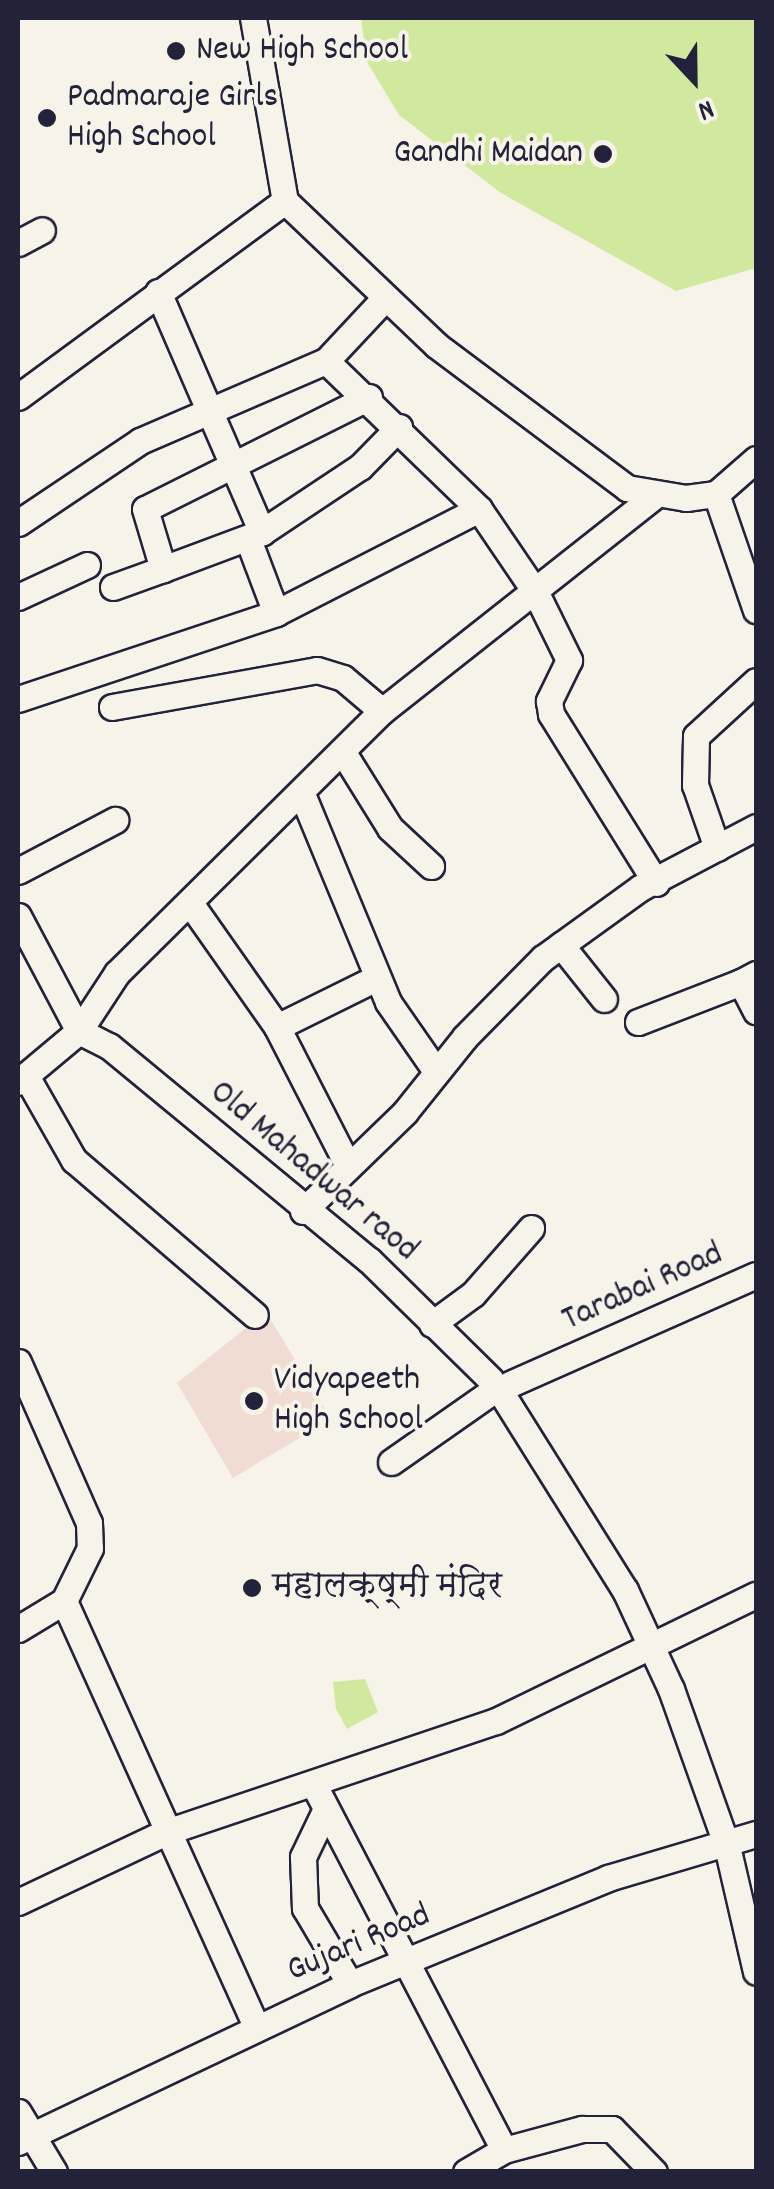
<!DOCTYPE html>
<meta charset="utf-8">
<style>
body{margin:0}
#map{position:relative;width:774px;height:2189px;overflow:hidden;background:#f7f3e8;font-family:Dekko,"Playpen Sans Deva",sans-serif}
div>[style]{position:absolute}
.built>*{inset:0;background:#f0dcd2}
.green>*{inset:0;background:#d1e99f}
.roads{filter:drop-shadow(2px 0 #22223b) drop-shadow(-2px 0 #22223b) drop-shadow(0 2px #22223b) drop-shadow(0 -2px #22223b)}
.minor>*{height:25px;margin:-12.5px;padding:0 12.5px;transform-origin:12.5px;border-radius:12.5px;background:#f7f3e8}
.dots>*{width:28px;height:28px;translate:-50% -50%;box-sizing:border-box;border:5px solid #f7f3e8;border-radius:50%}
span{translate:-50% -50%;white-space:nowrap;text-align:center;line-height:1.15;-webkit-text-stroke:8px #f7f3e8;paint-order:stroke}
.poi-label{font-size:35px;color:#22223b}
.left{translate:0 -50%;text-align:left}
.right{translate:-100% -50%;text-align:right}
.street-label{font-size:35px;color:#22223b}
.frame{position:absolute;inset:0;border:20px solid #22223b;pointer-events:none}
.north{position:absolute;left:644px;top:30px;width:100px;height:100px;-webkit-text-stroke:8px #f7f3e8;paint-order:stroke;rotate:158deg;font-size:28px;font-weight:700;line-height:40px;text-align:center;color:#22223b}
.north::after{content:'';display:block;margin:auto;width:35px;height:45px;background:#22223b;clip-path:polygon(50% 0,100% 100%,50% 72%,0 100%)}
</style>
<div id="map">
<div class="built">
<div style="clip-path:polygon(266px 1312px,331px 1419px,233px 1478px,177px 1383px)"></div>
</div>
<div class="green">
<div style="clip-path:polygon(361px 18px,756px 18px,756px 268px,676px 291px,501px 193px,399px 115px,367px 62px)"></div>
<div style="clip-path:polygon(365px 1679px,378px 1712px,347px 1729px,336px 1709px,333px 1682px)"></div>
</div>
<div class="roads">
<div class="minor">
<div style="left:253px;top:18px;width:186px;rotate:80.1deg"></div>
<div style="left:18px;top:243px;width:27px;rotate:-28deg"></div>
<div style="left:158px;top:292px;width:262px;rotate:66.6deg"></div>
<div style="left:326px;top:361px;width:83px;rotate:-46.9deg"></div>
<div style="left:18px;top:397px;width:331px;rotate:-36.3deg"></div>
<div style="left:285px;top:201px;width:209px;rotate:43.6deg"></div>
<div style="left:436px;top:345px;width:239px;rotate:36.8deg"></div>
<div style="left:627px;top:488px;width:60px;rotate:9.6deg"></div>
<div style="left:686px;top:498px;width:30px;rotate:-8deg"></div>
<div style="left:716px;top:494px;width:53px;rotate:-41.2deg"></div>
<div style="left:369px;top:397px;width:250px;rotate:153.4deg"></div>
<div style="left:145px;top:509px;width:63px;rotate:73.3deg"></div>
<div style="left:163px;top:569px;width:106px;rotate:-20.5deg"></div>
<div style="left:262px;top:532px;width:118px;rotate:-33.6deg"></div>
<div style="left:360px;top:467px;width:56px;rotate:-45.7deg"></div>
<div style="left:716px;top:494px;width:123px;rotate:71deg"></div>
<div style="left:18px;top:523px;width:147px;rotate:-33.9deg"></div>
<div style="left:140px;top:441px;width:202px;rotate:-23.3deg"></div>
<div style="left:326px;top:361px;width:213px;rotate:44deg"></div>
<div style="left:479px;top:509px;width:102px;rotate:55.8deg"></div>
<div style="left:536px;top:593px;width:75px;rotate:63.8deg"></div>
<div style="left:569px;top:660px;width:46px;rotate:116deg"></div>
<div style="left:549px;top:701px;width:13px;rotate:81deg"></div>
<div style="left:551px;top:714px;width:199px;rotate:58.1deg"></div>
<div style="left:248px;top:539px;width:79px;rotate:69.3deg"></div>
<div style="left:113px;top:587px;width:53px;rotate:-19.8deg"></div>
<div style="left:18px;top:597px;width:76px;rotate:-24.9deg"></div>
<div style="left:18px;top:699px;width:272px;rotate:-18.4deg"></div>
<div style="left:276px;top:613px;width:228px;rotate:-27.1deg"></div>
<div style="left:112px;top:707px;width:208px;rotate:-10.2deg"></div>
<div style="left:317px;top:670px;width:27px;rotate:17deg"></div>
<div style="left:343px;top:678px;width:51px;rotate:40.2deg"></div>
<div style="left:344px;top:754px;width:87px;rotate:58.1deg"></div>
<div style="left:390px;top:828px;width:56px;rotate:42.8deg"></div>
<div style="left:302px;top:794px;width:225px;rotate:67.5deg"></div>
<div style="left:388px;top:1002px;width:83px;rotate:55.3deg"></div>
<div style="left:717px;top:848px;width:67px;rotate:-109.2deg"></div>
<div style="left:695px;top:785px;width:49px;rotate:-88.8deg"></div>
<div style="left:696px;top:736px;width:81px;rotate:-42.5deg"></div>
<div style="left:18px;top:871px;width:110px;rotate:-27.7deg"></div>
<div style="left:190px;top:903px;width:151px;rotate:54.9deg"></div>
<div style="left:277px;top:1027px;width:110px;rotate:-26.3deg"></div>
<div style="left:18px;top:916px;width:130px;rotate:62.1deg"></div>
<div style="left:561px;top:945px;width:69px;rotate:51.5deg"></div>
<div style="left:756px;top:974px;width:17px;rotate:152deg"></div>
<div style="left:741px;top:982px;width:33px;rotate:63deg"></div>
<div style="left:638px;top:1022px;width:110px;rotate:-21.2deg"></div>
<div style="left:277px;top:1027px;width:156px;rotate:62.9deg"></div>
<div style="left:79px;top:1031px;width:34px;rotate:27deg"></div>
<div style="left:109px;top:1046px;width:337px;rotate:39.5deg"></div>
<div style="left:369px;top:1260px;width:171px;rotate:44.5deg"></div>
<div style="left:26px;top:1076px;width:97px;rotate:60.3deg"></div>
<div style="left:74px;top:1160px;width:238px;rotate:40.6deg"></div>
<div style="left:18px;top:1082px;width:80px;rotate:-39.9deg"></div>
<div style="left:79px;top:1031px;width:69px;rotate:-56.8deg"></div>
<div style="left:117px;top:973px;width:373px;rotate:-44.7deg"></div>
<div style="left:382px;top:711px;width:347px;rotate:-38.3deg"></div>
<div style="left:303px;top:1211px;width:142px;rotate:-44.1deg"></div>
<div style="left:405px;top:1112px;width:96px;rotate:-51.3deg"></div>
<div style="left:465px;top:1037px;width:111px;rotate:-45.4deg"></div>
<div style="left:543px;top:958px;width:120px;rotate:-35.8deg"></div>
<div style="left:640px;top:888px;width:131px;rotate:-27.7deg"></div>
<div style="left:432px;top:1324px;width:51px;rotate:-36.2deg"></div>
<div style="left:473px;top:1294px;width:88px;rotate:-48.7deg"></div>
<div style="left:18px;top:1362px;width:176px;rotate:66.2deg"></div>
<div style="left:89px;top:1523px;width:25px;rotate:88deg"></div>
<div style="left:90px;top:1548px;width:59px;rotate:116.1deg"></div>
<div style="left:64px;top:1601px;width:54px;rotate:148.7deg"></div>
<div style="left:510px;top:1384px;width:269px;rotate:-23.9deg"></div>
<div style="left:505px;top:1399px;width:226px;rotate:57.9deg"></div>
<div style="left:625px;top:1590px;width:109px;rotate:65.1deg"></div>
<div style="left:671px;top:1689px;width:167px;rotate:70.4deg"></div>
<div style="left:727px;top:1846px;width:129px;rotate:77deg"></div>
<div style="left:391px;top:1462px;width:118px;rotate:-35deg"></div>
<div style="left:64px;top:1601px;width:466px;rotate:65.7deg"></div>
<div style="left:314px;top:1785px;width:411px;rotate:62.5deg"></div>
<div style="left:325px;top:1811px;width:51px;rotate:115.6deg"></div>
<div style="left:303px;top:1857px;width:51px;rotate:87.8deg"></div>
<div style="left:305px;top:1908px;width:88px;rotate:59.4deg"></div>
<div style="left:18px;top:1902px;width:164px;rotate:-25.3deg"></div>
<div style="left:166px;top:1832px;width:348px;rotate:-18.6deg"></div>
<div style="left:496px;top:1721px;width:289px;rotate:-25.9deg"></div>
<div style="left:18px;top:2112px;width:70px;rotate:59deg"></div>
<div style="left:18px;top:2142px;width:368px;rotate:-25.4deg"></div>
<div style="left:350px;top:1984px;width:279px;rotate:-22.3deg"></div>
<div style="left:608px;top:1878px;width:154px;rotate:-16.6deg"></div>
<div style="left:466px;top:2172px;width:44px;rotate:-30.1deg"></div>
<div style="left:504px;top:2150px;width:81px;rotate:-15.1deg"></div>
<div style="left:582px;top:2129px;width:30px"></div>
<div style="left:612px;top:2129px;width:60px;rotate:45.7deg"></div>
</div>
</div>
<div class="dots">
<div style="left:176px;top:51px;background:#22223b"></div>
<div style="left:47px;top:118px;background:#22223b"></div>
<div style="left:603px;top:154px;background:#22223b"></div>
<div style="left:254px;top:1401px;background:#22223b"></div>
<div style="left:252px;top:1588px;background:#22223b"></div>
</div>
<div class="poi-label">
<span class="left" style="left:196px;top:51px">New High School</span>
<span class="left" style="left:67px;top:118px">Padmaraje Girls<br>High School</span>
<span class="right" style="left:583px;top:154px">Gandhi Maidan</span>
<span class="left" style="left:274px;top:1401px">Vidyapeeth<br>High School</span>
<span class="left" style="left:272px;top:1588px">महालक्ष्मी मंदिर</span>
</div>
<div class="street-label">
<span style="left:313px;top:1172px;rotate:40deg">Old Mahadwar raod</span>
<span style="left:643px;top:1288px;rotate:-24deg">Tarabai Road</span>
<span style="left:359px;top:1944px;rotate:-23deg">Gujari Road</span>
</div>
<div class="frame"></div>
<div class="north">N</div>
</div>
